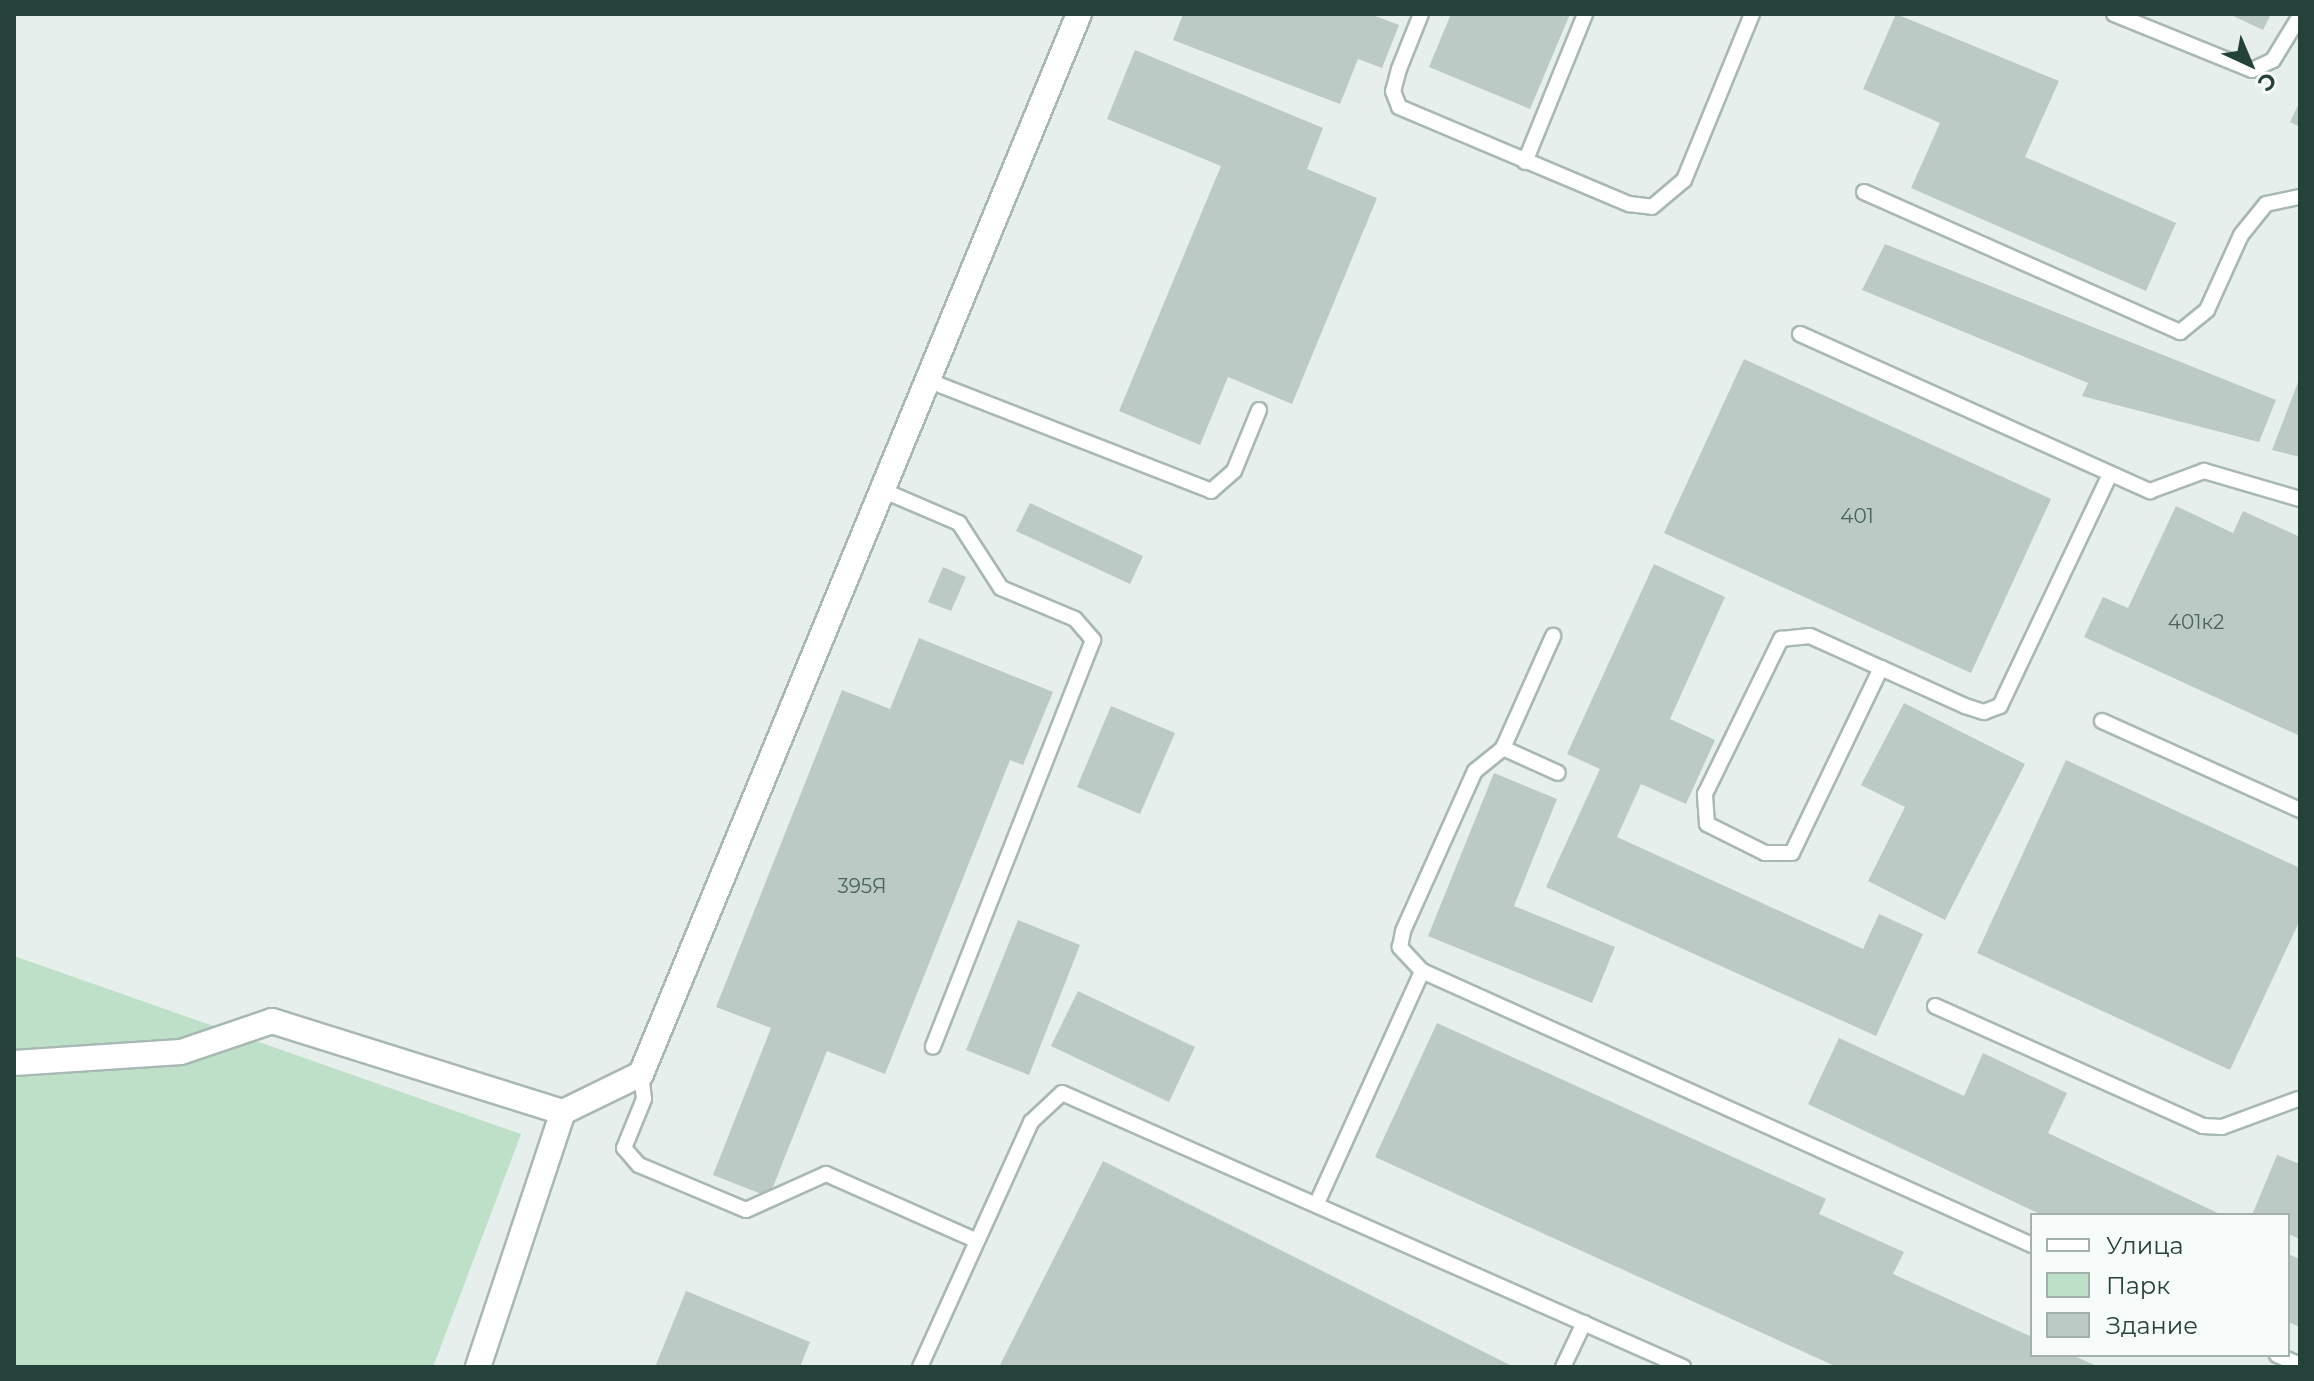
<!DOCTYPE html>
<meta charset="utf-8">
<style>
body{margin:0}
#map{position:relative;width:2314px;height:1381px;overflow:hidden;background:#e6efeb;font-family:Montserrat,sans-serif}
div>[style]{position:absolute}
.green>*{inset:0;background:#bfe0c8}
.building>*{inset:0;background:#bbcac4}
.roads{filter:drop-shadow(2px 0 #a8b8b2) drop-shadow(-2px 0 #a8b8b2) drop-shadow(0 2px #a8b8b2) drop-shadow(0 -2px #a8b8b2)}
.service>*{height:14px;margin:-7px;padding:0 7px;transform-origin:7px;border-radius:7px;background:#fff}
.minor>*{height:24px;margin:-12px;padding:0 12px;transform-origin:12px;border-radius:12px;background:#fff}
span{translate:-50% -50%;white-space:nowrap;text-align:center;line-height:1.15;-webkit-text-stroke:6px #f7fbf9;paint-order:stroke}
.number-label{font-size:20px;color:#4a645c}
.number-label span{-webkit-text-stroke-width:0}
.frame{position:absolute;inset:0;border:16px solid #24423a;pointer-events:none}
.legend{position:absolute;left:2030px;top:1213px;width:260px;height:144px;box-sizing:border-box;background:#f7fbf9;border:2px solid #a3b1ad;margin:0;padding:10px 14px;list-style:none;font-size:24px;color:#24423a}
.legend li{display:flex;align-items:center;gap:16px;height:40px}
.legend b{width:40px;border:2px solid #a3b1ad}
.north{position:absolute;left:2210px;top:24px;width:80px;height:80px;-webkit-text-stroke:6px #f7fbf9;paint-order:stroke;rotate:136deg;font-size:22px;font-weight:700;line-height:32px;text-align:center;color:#24423a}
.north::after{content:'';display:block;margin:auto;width:28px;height:36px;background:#24423a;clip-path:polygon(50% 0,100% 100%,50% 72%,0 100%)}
</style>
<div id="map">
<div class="green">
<div style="clip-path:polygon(14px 956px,521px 1134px,433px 1367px,14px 1367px)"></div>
</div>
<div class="building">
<div style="clip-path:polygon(1183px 14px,1370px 14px,1399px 25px,1382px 68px,1358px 59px,1340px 104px,1173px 40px)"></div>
<div style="clip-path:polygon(1451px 14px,1570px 14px,1530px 109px,1429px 67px)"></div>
<div style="clip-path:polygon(1896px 14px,2059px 81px,2025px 157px,2176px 223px,2146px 291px,1911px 188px,1940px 123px,1863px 89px)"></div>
<div style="clip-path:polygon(2229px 14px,2271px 14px,2263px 30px)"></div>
<div style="clip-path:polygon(1135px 50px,1323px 128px,1307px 169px,1377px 198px,1292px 404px,1228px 377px,1200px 445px,1119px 411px,1221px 166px,1107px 119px)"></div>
<div style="clip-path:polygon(2300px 101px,2300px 127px,2290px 122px)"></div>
<div style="clip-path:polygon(1885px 244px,2276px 400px,2259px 442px,2082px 396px,2088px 383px,1862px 290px)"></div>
<div style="clip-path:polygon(1744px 359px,2051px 499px,1971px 673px,1664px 533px)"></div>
<div style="clip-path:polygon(2300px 377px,2300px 457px,2272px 450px)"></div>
<div style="clip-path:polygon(1030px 503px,1143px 556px,1130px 584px,1016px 531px)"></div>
<div style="clip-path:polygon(2176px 506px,2233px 533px,2243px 511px,2300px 537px,2300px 736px,2084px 637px,2103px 597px,2128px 608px)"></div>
<div style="clip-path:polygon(1654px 564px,1725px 597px,1670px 719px,1715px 740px,1686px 804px,1641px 784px,1617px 837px,1863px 949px,1879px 914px,1923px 934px,1876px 1036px,1546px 887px,1600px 769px,1567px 754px)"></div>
<div style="clip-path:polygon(943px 567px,966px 577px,951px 611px,928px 602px)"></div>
<div style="clip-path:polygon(919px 638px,1053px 692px,1023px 765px,1010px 760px,885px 1074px,827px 1051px,769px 1197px,713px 1175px,771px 1028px,716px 1007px,842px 690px,890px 709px)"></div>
<div style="clip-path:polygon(1904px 703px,2025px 764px,1945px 920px,1868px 881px,1905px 807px,1861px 785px)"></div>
<div style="clip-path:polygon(1111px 706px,1175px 733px,1140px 814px,1077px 787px)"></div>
<div style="clip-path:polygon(2066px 760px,2300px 868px,2300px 920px,2230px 1070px,1977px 953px)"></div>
<div style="clip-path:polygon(1494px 773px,1557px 799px,1514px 906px,1615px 947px,1592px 1003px,1428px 936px)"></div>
<div style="clip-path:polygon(1018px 920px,1080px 945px,1029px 1075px,966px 1050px)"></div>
<div style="clip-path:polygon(1078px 991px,1195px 1047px,1169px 1102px,1051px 1046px)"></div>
<div style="clip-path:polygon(1437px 1023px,1826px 1199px,1819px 1214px,1904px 1252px,1893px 1274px,2032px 1337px,2032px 1355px,2072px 1355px,2099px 1367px,1837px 1367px,1375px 1157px)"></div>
<div style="clip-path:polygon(1839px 1038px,1964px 1096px,1983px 1053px,2067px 1093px,2048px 1133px,2222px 1215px,2042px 1215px,1808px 1104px)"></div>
<div style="clip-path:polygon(2277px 1155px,2300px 1164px,2300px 1239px,2288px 1234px,2288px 1215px,2252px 1215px)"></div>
<div style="clip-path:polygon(1103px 1161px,1514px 1367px,999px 1367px)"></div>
<div style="clip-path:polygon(2288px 1254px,2300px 1259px,2300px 1327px,2288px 1322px)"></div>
<div style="clip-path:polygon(686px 1291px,810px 1342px,800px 1367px,655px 1367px)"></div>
</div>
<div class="roads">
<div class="service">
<div style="left:1421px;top:14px;width:59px;rotate:111.8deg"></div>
<div style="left:1399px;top:69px;width:23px;rotate:105deg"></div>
<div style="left:1393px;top:91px;width:17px;rotate:69deg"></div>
<div style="left:1399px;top:107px;width:250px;rotate:22.9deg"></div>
<div style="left:1629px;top:204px;width:23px;rotate:7deg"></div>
<div style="left:1652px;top:207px;width:42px;rotate:-40.2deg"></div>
<div style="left:1684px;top:180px;width:179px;rotate:-67.7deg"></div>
<div style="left:2114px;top:14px;width:149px;rotate:22.1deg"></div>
<div style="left:2252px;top:70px;width:23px;rotate:-25deg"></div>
<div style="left:2273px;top:60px;width:52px;rotate:-58.5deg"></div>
<div style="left:1525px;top:162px;width:160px;rotate:-67.9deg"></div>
<div style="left:1864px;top:192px;width:346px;rotate:23.9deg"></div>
<div style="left:2180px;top:332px;width:35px;rotate:-39deg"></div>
<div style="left:2207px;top:310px;width:82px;rotate:-65.6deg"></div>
<div style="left:2241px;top:235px;width:40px;rotate:-51deg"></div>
<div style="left:2266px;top:204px;width:35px;rotate:-12deg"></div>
<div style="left:1800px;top:334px;width:384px;rotate:24.2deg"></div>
<div style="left:2150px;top:491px;width:58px;rotate:-20.3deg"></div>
<div style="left:2204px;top:471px;width:100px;rotate:16.3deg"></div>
<div style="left:927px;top:380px;width:305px;rotate:21.3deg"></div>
<div style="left:1211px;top:491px;width:30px;rotate:-41deg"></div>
<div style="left:1234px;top:471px;width:66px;rotate:-67.7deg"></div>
<div style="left:882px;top:490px;width:84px;rotate:23.2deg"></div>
<div style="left:959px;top:523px;width:77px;rotate:57.1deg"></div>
<div style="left:1001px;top:588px;width:80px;rotate:22.7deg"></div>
<div style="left:1075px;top:619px;width:28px;rotate:49deg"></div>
<div style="left:1093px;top:640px;width:437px;rotate:111.5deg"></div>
<div style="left:1881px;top:668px;width:205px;rotate:115.7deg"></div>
<div style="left:1792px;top:853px;width:27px;rotate:180deg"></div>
<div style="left:1765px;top:853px;width:65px;rotate:-153.4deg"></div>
<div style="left:1707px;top:824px;width:30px;rotate:-94deg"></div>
<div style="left:1705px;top:794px;width:173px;rotate:-63.9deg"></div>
<div style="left:1781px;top:639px;width:29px;rotate:-6deg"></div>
<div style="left:1810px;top:636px;width:78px;rotate:24.3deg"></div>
<div style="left:1881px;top:668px;width:92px;rotate:24.3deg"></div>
<div style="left:1965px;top:706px;width:20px;rotate:18deg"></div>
<div style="left:1984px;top:712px;width:17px;rotate:-21deg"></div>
<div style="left:2000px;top:706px;width:257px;rotate:-64.6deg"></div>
<div style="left:2102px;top:721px;width:217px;rotate:24.2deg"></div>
<div style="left:1503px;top:748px;width:60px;rotate:24.4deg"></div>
<div style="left:1422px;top:971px;width:33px;rotate:-133deg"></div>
<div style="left:1400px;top:947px;width:16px;rotate:-79deg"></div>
<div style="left:1403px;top:931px;width:175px;rotate:-65.8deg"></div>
<div style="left:1475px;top:771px;width:36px;rotate:-39deg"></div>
<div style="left:1503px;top:748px;width:123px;rotate:-65.9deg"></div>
<div style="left:1935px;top:1006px;width:294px;rotate:24.1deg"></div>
<div style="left:2203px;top:1126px;width:19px;rotate:3deg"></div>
<div style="left:2222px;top:1127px;width:81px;rotate:-20.2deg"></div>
<div style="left:641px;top:1074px;width:25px;rotate:83deg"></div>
<div style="left:644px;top:1099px;width:53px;rotate:112.2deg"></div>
<div style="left:624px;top:1148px;width:23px;rotate:49deg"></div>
<div style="left:639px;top:1165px;width:116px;rotate:22.8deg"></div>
<div style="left:746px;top:1210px;width:88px;rotate:-24.2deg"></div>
<div style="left:826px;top:1174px;width:165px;rotate:23.9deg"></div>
<div style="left:1317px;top:1203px;width:255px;rotate:-65.6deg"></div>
<div style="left:1422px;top:971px;width:669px;rotate:24.19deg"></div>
<div style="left:2277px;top:1355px;width:25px;rotate:23deg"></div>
<div style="left:920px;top:1367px;width:269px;rotate:-65.6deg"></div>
<div style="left:1031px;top:1122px;width:42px;rotate:-43.1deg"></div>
<div style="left:1062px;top:1093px;width:679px;rotate:23.81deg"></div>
<div style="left:1563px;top:1367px;width:49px;rotate:-64.5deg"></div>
</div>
<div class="minor">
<div style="left:14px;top:1063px;width:167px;rotate:-3.8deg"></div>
<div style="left:181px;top:1052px;width:96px;rotate:-18.8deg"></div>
<div style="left:272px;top:1021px;width:305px;rotate:17.4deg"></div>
<div style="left:563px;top:1112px;width:87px;rotate:-26deg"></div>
<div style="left:641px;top:1074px;width:1147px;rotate:-67.55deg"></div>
<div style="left:478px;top:1367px;width:269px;rotate:-71.6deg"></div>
</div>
</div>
<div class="number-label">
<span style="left:1857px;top:516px">401</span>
<span style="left:2196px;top:622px">401к2</span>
<span style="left:862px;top:886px">395Я</span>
</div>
<div class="frame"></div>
<ul class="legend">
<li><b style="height:10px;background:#fff"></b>Улица</li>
<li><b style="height:22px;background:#bfe0c8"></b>Парк</li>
<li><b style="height:22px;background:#bbcac4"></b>Здание</li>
</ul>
<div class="north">С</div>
</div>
